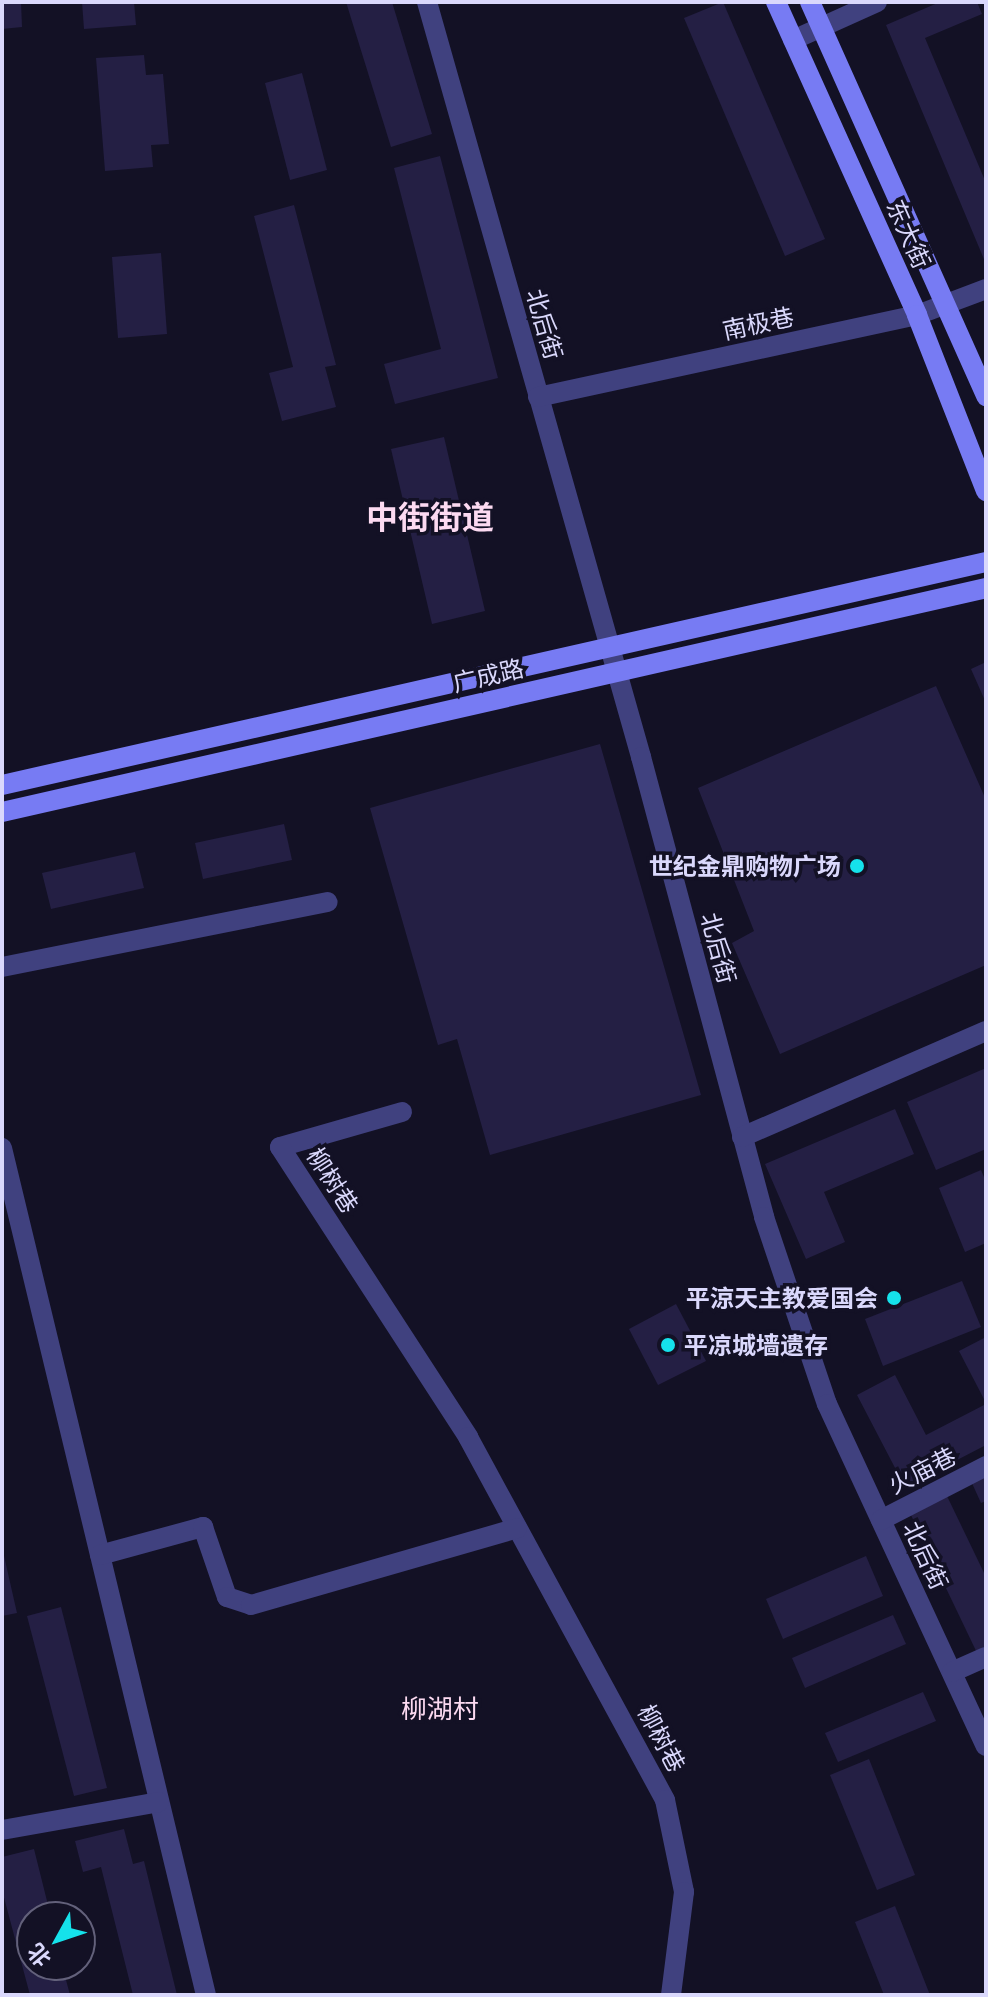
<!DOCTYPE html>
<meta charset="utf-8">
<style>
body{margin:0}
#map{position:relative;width:988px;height:1997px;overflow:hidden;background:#131125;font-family:Lato,"Noto Sans SC",sans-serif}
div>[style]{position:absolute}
.building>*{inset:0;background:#241f44}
.street>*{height:20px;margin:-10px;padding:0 10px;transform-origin:10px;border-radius:10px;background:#40417f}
.secondary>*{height:20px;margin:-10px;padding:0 10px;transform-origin:10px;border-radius:10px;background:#777bf3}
.dots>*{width:22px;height:22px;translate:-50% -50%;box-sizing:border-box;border:4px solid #131125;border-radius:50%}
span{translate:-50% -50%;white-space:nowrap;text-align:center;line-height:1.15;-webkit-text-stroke:7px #131125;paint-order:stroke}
.street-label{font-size:24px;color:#dad8fc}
.poi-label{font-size:24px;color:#dad8fc;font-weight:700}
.right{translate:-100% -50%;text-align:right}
.left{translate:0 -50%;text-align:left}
.neighbourhood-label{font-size:26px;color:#fcdaf1}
.district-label{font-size:32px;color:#fcdaf1;font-weight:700}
.frame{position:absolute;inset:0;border:4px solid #dad8fc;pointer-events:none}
.north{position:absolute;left:16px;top:1901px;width:80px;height:80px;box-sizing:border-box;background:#131125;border:2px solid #63617b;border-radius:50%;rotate:230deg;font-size:22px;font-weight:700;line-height:32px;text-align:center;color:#dad8fc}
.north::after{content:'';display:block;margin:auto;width:28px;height:36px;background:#15e2eb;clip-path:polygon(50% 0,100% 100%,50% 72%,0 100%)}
</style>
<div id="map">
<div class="building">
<div style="clip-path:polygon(2px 2px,21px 2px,22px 27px,2px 29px)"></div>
<div style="clip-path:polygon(82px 2px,134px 2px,136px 25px,84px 29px)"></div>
<div style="clip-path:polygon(346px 2px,392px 2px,432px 134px,391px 147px)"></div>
<div style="clip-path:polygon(723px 2px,825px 239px,785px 256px,684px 18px)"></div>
<div style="clip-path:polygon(940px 2px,977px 2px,982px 14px,925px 38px,986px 183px,986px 264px,886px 25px)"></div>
<div style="clip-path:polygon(144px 55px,146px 75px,163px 74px,169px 144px,151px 145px,153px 167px,105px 171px,96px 58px)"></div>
<div style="clip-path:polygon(302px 73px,327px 170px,290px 180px,265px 83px)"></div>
<div style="clip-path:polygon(440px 156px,498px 378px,395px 404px,384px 364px,441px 349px,394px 168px)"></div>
<div style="clip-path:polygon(294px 205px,336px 365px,325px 367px,336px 407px,282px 421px,269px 373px,293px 367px,254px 216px)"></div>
<div style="clip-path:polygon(161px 253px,167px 334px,118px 338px,112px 257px)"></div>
<div style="clip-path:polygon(444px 437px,485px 611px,432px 624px,391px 449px)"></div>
<div style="clip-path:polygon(986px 662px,986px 703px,971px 669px)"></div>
<div style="clip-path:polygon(936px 686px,986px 800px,986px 965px,780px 1054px,732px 943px,754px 931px,698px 788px)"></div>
<div style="clip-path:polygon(600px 744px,701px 1095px,490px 1155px,457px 1039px,438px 1045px,370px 808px)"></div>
<div style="clip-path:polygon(284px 824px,292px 860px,203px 879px,195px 843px)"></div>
<div style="clip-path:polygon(135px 852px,144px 888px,51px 909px,42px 873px)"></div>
<div style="clip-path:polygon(986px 1068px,986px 1149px,936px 1170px,907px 1102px)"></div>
<div style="clip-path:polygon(895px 1109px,914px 1154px,824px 1192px,845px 1242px,806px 1259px,765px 1164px)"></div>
<div style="clip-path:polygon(981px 1170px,986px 1182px,986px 1243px,965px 1252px,939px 1188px)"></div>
<div style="clip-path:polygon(962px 1281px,981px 1327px,883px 1366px,865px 1319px)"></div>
<div style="clip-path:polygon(676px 1304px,706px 1361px,658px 1385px,629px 1329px)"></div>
<div style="clip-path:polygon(986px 1337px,986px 1403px,959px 1351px)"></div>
<div style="clip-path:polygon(895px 1375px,926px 1435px,986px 1404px,986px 1445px,905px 1487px,857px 1395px)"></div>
<div style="clip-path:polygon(986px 1475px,986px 1501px,981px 1503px,971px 1481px)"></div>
<div style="clip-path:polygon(947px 1496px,986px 1577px,986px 1654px,979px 1657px,910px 1513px)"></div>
<div style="clip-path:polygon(2px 1547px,17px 1613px,2px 1616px)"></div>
<div style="clip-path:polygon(866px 1556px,883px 1596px,783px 1639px,766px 1599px)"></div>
<div style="clip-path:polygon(61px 1607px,107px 1788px,74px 1796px,27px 1616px)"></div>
<div style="clip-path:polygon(893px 1615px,906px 1644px,805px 1688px,792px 1658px)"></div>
<div style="clip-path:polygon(923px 1692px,936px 1721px,838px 1762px,825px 1733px)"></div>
<div style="clip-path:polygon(869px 1759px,915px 1875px,877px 1890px,830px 1775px)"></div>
<div style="clip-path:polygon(124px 1829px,133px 1864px,144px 1861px,177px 1995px,133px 1995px,101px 1867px,83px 1872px,75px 1841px)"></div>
<div style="clip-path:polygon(34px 1849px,51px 1917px,32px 1917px,32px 1965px,62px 1965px,70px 1995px,30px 1995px,2px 1890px,2px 1857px)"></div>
<div style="clip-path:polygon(895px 1906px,930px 1995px,884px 1995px,855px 1922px)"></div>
</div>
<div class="street">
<div style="left:427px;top:2px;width:785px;rotate:74.17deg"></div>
<div style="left:641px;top:757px;width:476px;rotate:75deg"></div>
<div style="left:764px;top:1217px;width:197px;rotate:71.4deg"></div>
<div style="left:827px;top:1404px;width:377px;rotate:65.1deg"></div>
<div style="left:793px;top:40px;width:92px;rotate:-24.3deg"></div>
<div style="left:538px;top:397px;width:388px;rotate:-12.2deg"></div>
<div style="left:917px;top:315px;width:74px;rotate:-20.6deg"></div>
<div style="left:2px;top:967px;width:332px;rotate:-11.3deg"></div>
<div style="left:402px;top:1112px;width:127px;rotate:164deg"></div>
<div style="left:280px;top:1147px;width:346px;rotate:57deg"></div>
<div style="left:468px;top:1437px;width:413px;rotate:61.5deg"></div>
<div style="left:665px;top:1800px;width:94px;rotate:78.3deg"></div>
<div style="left:684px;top:1892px;width:104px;rotate:97.2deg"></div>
<div style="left:742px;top:1137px;width:266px;rotate:-23.5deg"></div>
<div style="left:2px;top:1148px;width:871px;rotate:76.46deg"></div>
<div style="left:881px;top:1520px;width:118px;rotate:-27.2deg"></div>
<div style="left:100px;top:1555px;width:107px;rotate:-15.2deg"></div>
<div style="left:203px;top:1527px;width:74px;rotate:71.1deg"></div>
<div style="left:227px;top:1597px;width:25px;rotate:18deg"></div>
<div style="left:251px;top:1605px;width:277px;rotate:-16.1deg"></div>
<div style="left:952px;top:1672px;width:37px;rotate:-24deg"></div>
<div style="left:2px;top:1830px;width:159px;rotate:-10.1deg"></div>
</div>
<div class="secondary">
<div style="left:776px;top:2px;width:343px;rotate:65.7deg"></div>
<div style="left:917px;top:315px;width:189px;rotate:68.6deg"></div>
<div style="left:810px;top:2px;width:432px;rotate:65.9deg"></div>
<div style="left:2px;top:785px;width:1009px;rotate:-12.77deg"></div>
<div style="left:2px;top:812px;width:1009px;rotate:-12.82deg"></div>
</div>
<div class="dots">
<div style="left:857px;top:866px;background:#15e2eb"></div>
<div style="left:894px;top:1298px;background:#15e2eb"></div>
<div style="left:668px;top:1345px;background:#15e2eb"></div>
</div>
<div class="street-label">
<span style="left:909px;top:234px;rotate:66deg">东大街</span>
<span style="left:758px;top:323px;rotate:-12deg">南极巷</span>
<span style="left:545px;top:324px;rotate:74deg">北后街</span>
<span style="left:488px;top:675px;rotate:-13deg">广成路</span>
<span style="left:719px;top:948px;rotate:75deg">北后街</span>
<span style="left:333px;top:1180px;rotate:57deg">柳树巷</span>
<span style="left:922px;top:1470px;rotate:-27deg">火庙巷</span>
<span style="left:926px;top:1555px;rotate:65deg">北后街</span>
<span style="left:662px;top:1738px;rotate:62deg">柳树巷</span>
</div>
<div class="poi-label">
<span class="right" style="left:841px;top:866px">世纪金鼎购物广场</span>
<span class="right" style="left:878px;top:1298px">平涼天主教爱国会</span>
<span class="left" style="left:684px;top:1345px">平凉城墙遗存</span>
</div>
<div class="neighbourhood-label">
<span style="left:440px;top:1709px">柳湖村</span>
</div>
<div class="district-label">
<span style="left:430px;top:517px">中街街道</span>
</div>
<div class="frame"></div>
<div class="north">北</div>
</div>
